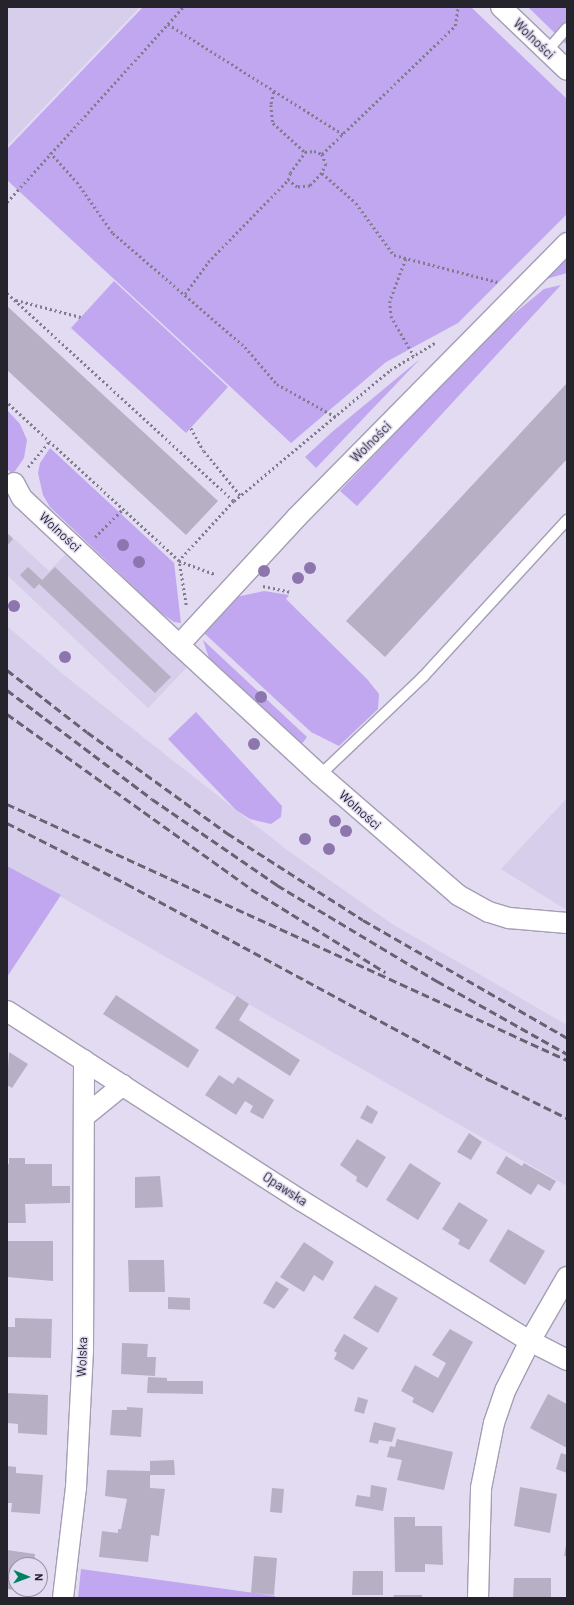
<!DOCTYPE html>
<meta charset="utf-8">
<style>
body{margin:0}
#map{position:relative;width:574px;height:1605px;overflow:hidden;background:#e2dbf2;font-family:Barlow,sans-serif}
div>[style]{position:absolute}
.built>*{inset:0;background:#d7ceeb}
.green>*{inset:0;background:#c0a7f0}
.building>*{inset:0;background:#b7b0c5}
.path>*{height:2.5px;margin-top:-1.25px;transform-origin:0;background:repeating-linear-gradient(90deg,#817c8c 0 2px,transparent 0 5px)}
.roads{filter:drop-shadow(1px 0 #a49eb3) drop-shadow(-1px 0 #a49eb3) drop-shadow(0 1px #a49eb3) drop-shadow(0 -1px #a49eb3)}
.service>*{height:10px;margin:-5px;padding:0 5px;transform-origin:5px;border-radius:5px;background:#fff}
.minor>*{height:20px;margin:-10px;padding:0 10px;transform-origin:10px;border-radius:10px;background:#fff}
.rail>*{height:3px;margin-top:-1.5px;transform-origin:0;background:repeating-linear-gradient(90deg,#666270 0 8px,transparent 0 12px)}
.trees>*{width:12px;height:12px;margin:-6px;border-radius:50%;background:#8d75ae}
span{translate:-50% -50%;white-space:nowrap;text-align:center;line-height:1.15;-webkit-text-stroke:3px #e2dbf2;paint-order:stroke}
.street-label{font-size:13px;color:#25232b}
.frame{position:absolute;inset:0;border:8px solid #25232b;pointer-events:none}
.north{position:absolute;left:8px;top:1557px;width:40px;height:40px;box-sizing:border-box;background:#e2dbf2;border:1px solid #9691a2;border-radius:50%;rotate:91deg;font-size:11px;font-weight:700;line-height:16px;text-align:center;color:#25232b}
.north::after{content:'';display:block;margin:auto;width:14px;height:18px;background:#018162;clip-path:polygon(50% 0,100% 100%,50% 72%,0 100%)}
</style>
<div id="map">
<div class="built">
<div style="clip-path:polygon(7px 7px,140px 7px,7px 146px)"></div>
<div style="clip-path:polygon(7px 532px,49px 571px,69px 551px,190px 664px,148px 708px,7px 575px)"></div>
<div style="clip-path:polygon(7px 626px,64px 675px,287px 850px,392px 924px,567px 1025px,567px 1186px,7px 866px)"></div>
<div style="clip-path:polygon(567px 798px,567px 909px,565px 909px,501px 869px)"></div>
</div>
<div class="green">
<div style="clip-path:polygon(143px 7px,471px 7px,567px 99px,567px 214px,458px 323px,386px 362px,291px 443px,7px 180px,7px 149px)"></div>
<div style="clip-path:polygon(528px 7px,567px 8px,567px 45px)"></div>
<div style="clip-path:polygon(567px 257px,567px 273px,546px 279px)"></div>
<div style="clip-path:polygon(114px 281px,228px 387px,186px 433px,71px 328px)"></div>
<div style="clip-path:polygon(561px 285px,357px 506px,340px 491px,493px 331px,544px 289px)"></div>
<div style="clip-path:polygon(420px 359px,316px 468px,305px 457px,332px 432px)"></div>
<div style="clip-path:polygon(7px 410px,20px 424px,27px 440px,24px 458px,13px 474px,7px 469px)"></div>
<div style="clip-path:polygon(50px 448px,174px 563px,181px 623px,174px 622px,161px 613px,50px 507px,43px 495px,38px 473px,40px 463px)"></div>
<div style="clip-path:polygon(264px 591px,289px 595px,286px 599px,367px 679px,379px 694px,378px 709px,339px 746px,311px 732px,204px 633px,208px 625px,236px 597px)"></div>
<div style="clip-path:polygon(203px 640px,307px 737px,301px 745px,209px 658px)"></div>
<div style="clip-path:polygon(196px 712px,282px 806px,281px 817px,271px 824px,250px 819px,236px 810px,168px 739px)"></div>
<div style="clip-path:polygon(7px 866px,61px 895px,7px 977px)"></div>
<div style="clip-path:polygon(81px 1569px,275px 1596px,275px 1598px,78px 1598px)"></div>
</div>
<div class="building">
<div style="clip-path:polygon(7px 306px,218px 501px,186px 535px,7px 370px)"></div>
<div style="clip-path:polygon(567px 383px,567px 459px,385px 657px,346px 621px)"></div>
<div style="clip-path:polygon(7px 533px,13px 539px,7px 546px)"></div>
<div style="clip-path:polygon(28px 567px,42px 580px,55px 567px,171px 677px,155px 693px,39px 584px,34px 589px,20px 575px)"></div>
<div style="clip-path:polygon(116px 995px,199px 1050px,188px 1068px,103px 1014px)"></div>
<div style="clip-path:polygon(237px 996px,249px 1004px,239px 1020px,300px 1060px,290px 1076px,215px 1028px)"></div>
<div style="clip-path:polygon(9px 1052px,28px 1064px,12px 1088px,7px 1085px)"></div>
<div style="clip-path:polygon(219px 1075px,233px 1084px,238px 1077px,274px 1100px,263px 1119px,250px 1112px,253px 1106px,245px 1101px,236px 1115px,205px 1095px)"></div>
<div style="clip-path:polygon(367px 1105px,378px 1112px,372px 1124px,360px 1118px)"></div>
<div style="clip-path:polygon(469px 1133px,482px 1142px,471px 1160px,457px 1152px)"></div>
<div style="clip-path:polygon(357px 1139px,386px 1157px,367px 1188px,356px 1181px,357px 1177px,340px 1165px)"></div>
<div style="clip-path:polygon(506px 1156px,522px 1166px,524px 1163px,556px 1181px,550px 1191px,538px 1184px,531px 1195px,496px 1173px)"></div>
<div style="clip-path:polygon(9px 1158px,25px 1158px,25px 1164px,52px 1164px,52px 1186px,70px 1186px,70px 1203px,25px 1204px,26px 1223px,7px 1223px,7px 1164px,9px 1164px)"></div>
<div style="clip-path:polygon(410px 1163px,441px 1183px,418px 1220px,386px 1200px)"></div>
<div style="clip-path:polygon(160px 1176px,163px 1207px,135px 1208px,135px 1177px)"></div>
<div style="clip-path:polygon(459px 1202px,488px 1220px,469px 1250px,458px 1244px,460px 1240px,442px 1229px)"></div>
<div style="clip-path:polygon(508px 1229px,545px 1251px,525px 1285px,489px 1261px)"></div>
<div style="clip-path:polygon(7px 1241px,53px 1241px,53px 1281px,7px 1277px)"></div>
<div style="clip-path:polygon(304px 1242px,334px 1262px,323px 1281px,314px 1275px,304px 1292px,280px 1277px)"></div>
<div style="clip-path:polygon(128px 1260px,164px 1260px,165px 1292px,129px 1292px)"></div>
<div style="clip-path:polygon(276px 1281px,289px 1289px,274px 1309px,263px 1303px)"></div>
<div style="clip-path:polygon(375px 1285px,398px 1298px,378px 1333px,353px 1318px)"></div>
<div style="clip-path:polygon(168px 1297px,190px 1298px,190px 1310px,168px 1309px)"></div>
<div style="clip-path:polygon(15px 1318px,52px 1319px,51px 1358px,7px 1357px,7px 1327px,15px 1327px)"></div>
<div style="clip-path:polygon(450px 1329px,473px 1342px,433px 1413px,412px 1402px,414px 1398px,401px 1391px,415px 1365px,438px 1378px,446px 1363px,432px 1355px)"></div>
<div style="clip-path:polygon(344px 1334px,368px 1348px,353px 1370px,334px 1359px,337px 1353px,334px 1351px)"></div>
<div style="clip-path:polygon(122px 1343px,148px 1344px,147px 1357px,156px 1357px,155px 1376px,121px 1374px)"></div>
<div style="clip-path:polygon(148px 1377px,167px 1378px,167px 1381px,203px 1381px,203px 1394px,147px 1393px)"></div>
<div style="clip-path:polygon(7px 1393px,48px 1395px,47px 1435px,18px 1433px,18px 1424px,7px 1423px)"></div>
<div style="clip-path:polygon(548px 1394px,567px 1404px,567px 1448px,530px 1428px)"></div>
<div style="clip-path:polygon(358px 1397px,368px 1400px,364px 1414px,354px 1411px)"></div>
<div style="clip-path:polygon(127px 1407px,143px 1408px,141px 1437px,110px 1435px,112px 1410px,127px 1410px)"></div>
<div style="clip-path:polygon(374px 1422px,396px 1428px,392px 1442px,379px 1440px,378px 1444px,369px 1442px)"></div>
<div style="clip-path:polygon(397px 1439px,453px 1452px,444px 1490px,397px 1480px,402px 1460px,387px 1457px,390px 1446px,395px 1447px)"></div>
<div style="clip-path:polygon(561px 1453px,567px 1455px,567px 1473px,556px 1469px)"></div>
<div style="clip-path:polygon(174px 1460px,175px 1475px,150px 1475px,150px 1488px,165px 1489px,159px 1536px,151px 1535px,148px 1562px,99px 1557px,102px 1531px,118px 1533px,118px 1529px,121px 1529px,127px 1499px,105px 1496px,107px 1470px,150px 1471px,150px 1461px)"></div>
<div style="clip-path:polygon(7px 1466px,16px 1467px,16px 1473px,43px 1475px,40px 1514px,11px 1512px,12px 1503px,7px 1503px)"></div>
<div style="clip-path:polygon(371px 1485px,387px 1488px,383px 1511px,355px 1506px,357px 1495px,370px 1497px)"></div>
<div style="clip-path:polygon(520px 1487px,557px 1494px,550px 1533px,514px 1526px)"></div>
<div style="clip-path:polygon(272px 1488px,284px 1489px,282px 1513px,270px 1512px)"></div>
<div style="clip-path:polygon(394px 1517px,415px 1517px,415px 1526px,442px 1526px,443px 1565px,425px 1564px,425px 1572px,395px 1572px)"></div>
<div style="clip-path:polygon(567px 1539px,567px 1556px,564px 1556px)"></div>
<div style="clip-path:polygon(7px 1550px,35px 1554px,34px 1565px,16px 1565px,16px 1590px,7px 1589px)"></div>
<div style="clip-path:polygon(254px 1556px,277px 1558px,274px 1595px,251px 1593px)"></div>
<div style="clip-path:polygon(353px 1571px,383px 1571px,383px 1595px,352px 1595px)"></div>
<div style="clip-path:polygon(514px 1578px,551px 1578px,551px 1598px,513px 1598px)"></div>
<div style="clip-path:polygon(393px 1595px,422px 1595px,422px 1597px,395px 1598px)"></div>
</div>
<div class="path">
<div style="left:168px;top:24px;width:208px;rotate:32.2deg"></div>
<div style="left:274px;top:92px;width:13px;rotate:103deg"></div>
<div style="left:271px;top:105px;width:18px;rotate:84deg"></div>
<div style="left:273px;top:123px;width:43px;rotate:42.2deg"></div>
<div style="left:314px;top:151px;width:9px;rotate:21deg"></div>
<div style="left:322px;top:154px;width:11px;rotate:68deg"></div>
<div style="left:326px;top:164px;width:10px;rotate:114deg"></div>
<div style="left:322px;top:173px;width:18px;rotate:133deg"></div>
<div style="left:310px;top:186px;width:13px;rotate:176deg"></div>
<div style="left:297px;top:187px;width:11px;rotate:-142deg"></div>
<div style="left:288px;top:180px;width:7px;rotate:-74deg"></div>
<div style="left:290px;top:173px;width:26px;rotate:-54deg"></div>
<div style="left:305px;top:152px;width:9px;rotate:-6deg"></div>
<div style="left:50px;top:152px;width:40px;rotate:48deg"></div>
<div style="left:77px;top:182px;width:62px;rotate:54.8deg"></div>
<div style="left:113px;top:233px;width:174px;rotate:40.8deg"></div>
<div style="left:245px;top:347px;width:49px;rotate:49.1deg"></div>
<div style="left:277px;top:384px;width:68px;rotate:29.2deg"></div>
<div style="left:322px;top:154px;width:185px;rotate:-43.9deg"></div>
<div style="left:455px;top:26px;width:19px;rotate:-81deg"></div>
<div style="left:322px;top:173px;width:45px;rotate:41.4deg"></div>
<div style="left:356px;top:203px;width:64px;rotate:53.8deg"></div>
<div style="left:394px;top:255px;width:107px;rotate:14.6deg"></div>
<div style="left:7px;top:202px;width:263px;rotate:-47.9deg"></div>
<div style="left:406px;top:259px;width:45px;rotate:110.9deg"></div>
<div style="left:390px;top:301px;width:15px;rotate:86deg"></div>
<div style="left:391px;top:316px;width:46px;rotate:60.1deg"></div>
<div style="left:7px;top:293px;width:308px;rotate:42.5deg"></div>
<div style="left:234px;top:501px;width:81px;rotate:132.5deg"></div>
<div style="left:179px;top:561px;width:234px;rotate:-137.4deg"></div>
<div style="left:185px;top:294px;width:39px;rotate:-54deg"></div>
<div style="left:208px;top:262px;width:115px;rotate:-45.7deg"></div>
<div style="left:16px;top:300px;width:67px;rotate:14.7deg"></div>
<div style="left:191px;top:428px;width:26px;rotate:61deg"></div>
<div style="left:204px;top:451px;width:57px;rotate:50.7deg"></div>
<div style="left:28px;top:467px;width:33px;rotate:-50deg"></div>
<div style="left:234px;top:501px;width:204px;rotate:-40deg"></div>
<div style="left:390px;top:370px;width:54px;rotate:-31.3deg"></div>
<div style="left:95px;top:537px;width:40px;rotate:-45deg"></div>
<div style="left:263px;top:586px;width:29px;rotate:12deg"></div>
<div style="left:186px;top:605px;width:45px;rotate:-99deg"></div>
<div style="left:179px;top:561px;width:38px;rotate:20deg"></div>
</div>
<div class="roads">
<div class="service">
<div style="left:547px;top:51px;width:30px;rotate:-49deg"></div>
<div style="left:320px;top:775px;width:142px;rotate:-43.6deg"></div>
<div style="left:423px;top:677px;width:213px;rotate:-47.5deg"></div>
</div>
<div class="minor">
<div style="left:501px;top:7px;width:91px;rotate:43.7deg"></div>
<div style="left:14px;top:483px;width:17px;rotate:62deg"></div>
<div style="left:22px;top:498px;width:215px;rotate:43.1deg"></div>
<div style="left:179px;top:645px;width:192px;rotate:42.7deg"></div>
<div style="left:320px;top:775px;width:183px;rotate:41deg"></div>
<div style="left:458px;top:895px;width:35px;rotate:29deg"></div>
<div style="left:489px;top:912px;width:21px;rotate:17deg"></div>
<div style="left:509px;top:918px;width:58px;rotate:4.9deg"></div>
<div style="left:179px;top:645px;width:174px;rotate:-47.3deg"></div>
<div style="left:297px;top:517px;width:385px;rotate:-45.4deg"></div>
<div style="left:7px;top:1011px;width:351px;rotate:32.8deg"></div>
<div style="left:302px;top:1201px;width:268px;rotate:31.6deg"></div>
<div style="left:530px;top:1341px;width:42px;rotate:27.2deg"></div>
<div style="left:85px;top:1116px;width:49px;rotate:-39.2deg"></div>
<div style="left:63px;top:1598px;width:111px;rotate:-83.3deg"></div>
<div style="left:76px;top:1488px;width:138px;rotate:-87.1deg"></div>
<div style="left:83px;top:1350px;width:290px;rotate:-89.8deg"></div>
<div style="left:478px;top:1598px;width:110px;rotate:-88.4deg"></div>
<div style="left:481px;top:1488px;width:66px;rotate:-78.7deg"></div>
<div style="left:494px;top:1423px;width:36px;rotate:-71deg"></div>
<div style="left:506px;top:1389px;width:54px;rotate:-63.4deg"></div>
<div style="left:530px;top:1341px;width:74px;rotate:-60deg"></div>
</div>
</div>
<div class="rail">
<div style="left:7px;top:670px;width:101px;rotate:37.8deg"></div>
<div style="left:87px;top:732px;width:173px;rotate:35.8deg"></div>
<div style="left:227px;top:833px;width:161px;rotate:32.6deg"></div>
<div style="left:363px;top:920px;width:236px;rotate:30deg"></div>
<div style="left:7px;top:690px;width:181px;rotate:36.9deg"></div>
<div style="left:152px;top:799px;width:152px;rotate:34.5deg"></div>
<div style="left:277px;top:885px;width:187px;rotate:31deg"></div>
<div style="left:437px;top:981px;width:149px;rotate:29.3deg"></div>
<div style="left:7px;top:714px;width:300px;rotate:35.6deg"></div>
<div style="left:251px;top:889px;width:158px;rotate:31.8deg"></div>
<div style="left:7px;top:804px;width:616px;rotate:24.57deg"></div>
<div style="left:7px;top:823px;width:135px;rotate:26.9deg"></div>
<div style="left:127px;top:884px;width:413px;rotate:28.4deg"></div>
<div style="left:490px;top:1080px;width:86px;rotate:26.3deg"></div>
</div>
<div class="trees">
<div style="left:123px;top:545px"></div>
<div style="left:139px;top:562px"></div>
<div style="left:310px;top:568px"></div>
<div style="left:264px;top:571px"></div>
<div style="left:298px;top:578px"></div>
<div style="left:14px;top:606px"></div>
<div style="left:65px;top:657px"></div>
<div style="left:261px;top:697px"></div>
<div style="left:254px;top:744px"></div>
<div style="left:335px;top:821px"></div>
<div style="left:346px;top:831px"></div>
<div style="left:305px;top:839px"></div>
<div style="left:329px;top:849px"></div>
</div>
<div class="street-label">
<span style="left:534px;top:39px;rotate:44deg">Wolności</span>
<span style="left:371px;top:442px;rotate:-45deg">Wolności</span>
<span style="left:60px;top:532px;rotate:43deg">Wolności</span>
<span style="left:360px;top:810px;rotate:42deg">Wolności</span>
<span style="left:285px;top:1189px;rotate:33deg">Opawska</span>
<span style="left:82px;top:1357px;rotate:-88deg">Wolska</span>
</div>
<div class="frame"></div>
<div class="north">N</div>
</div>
